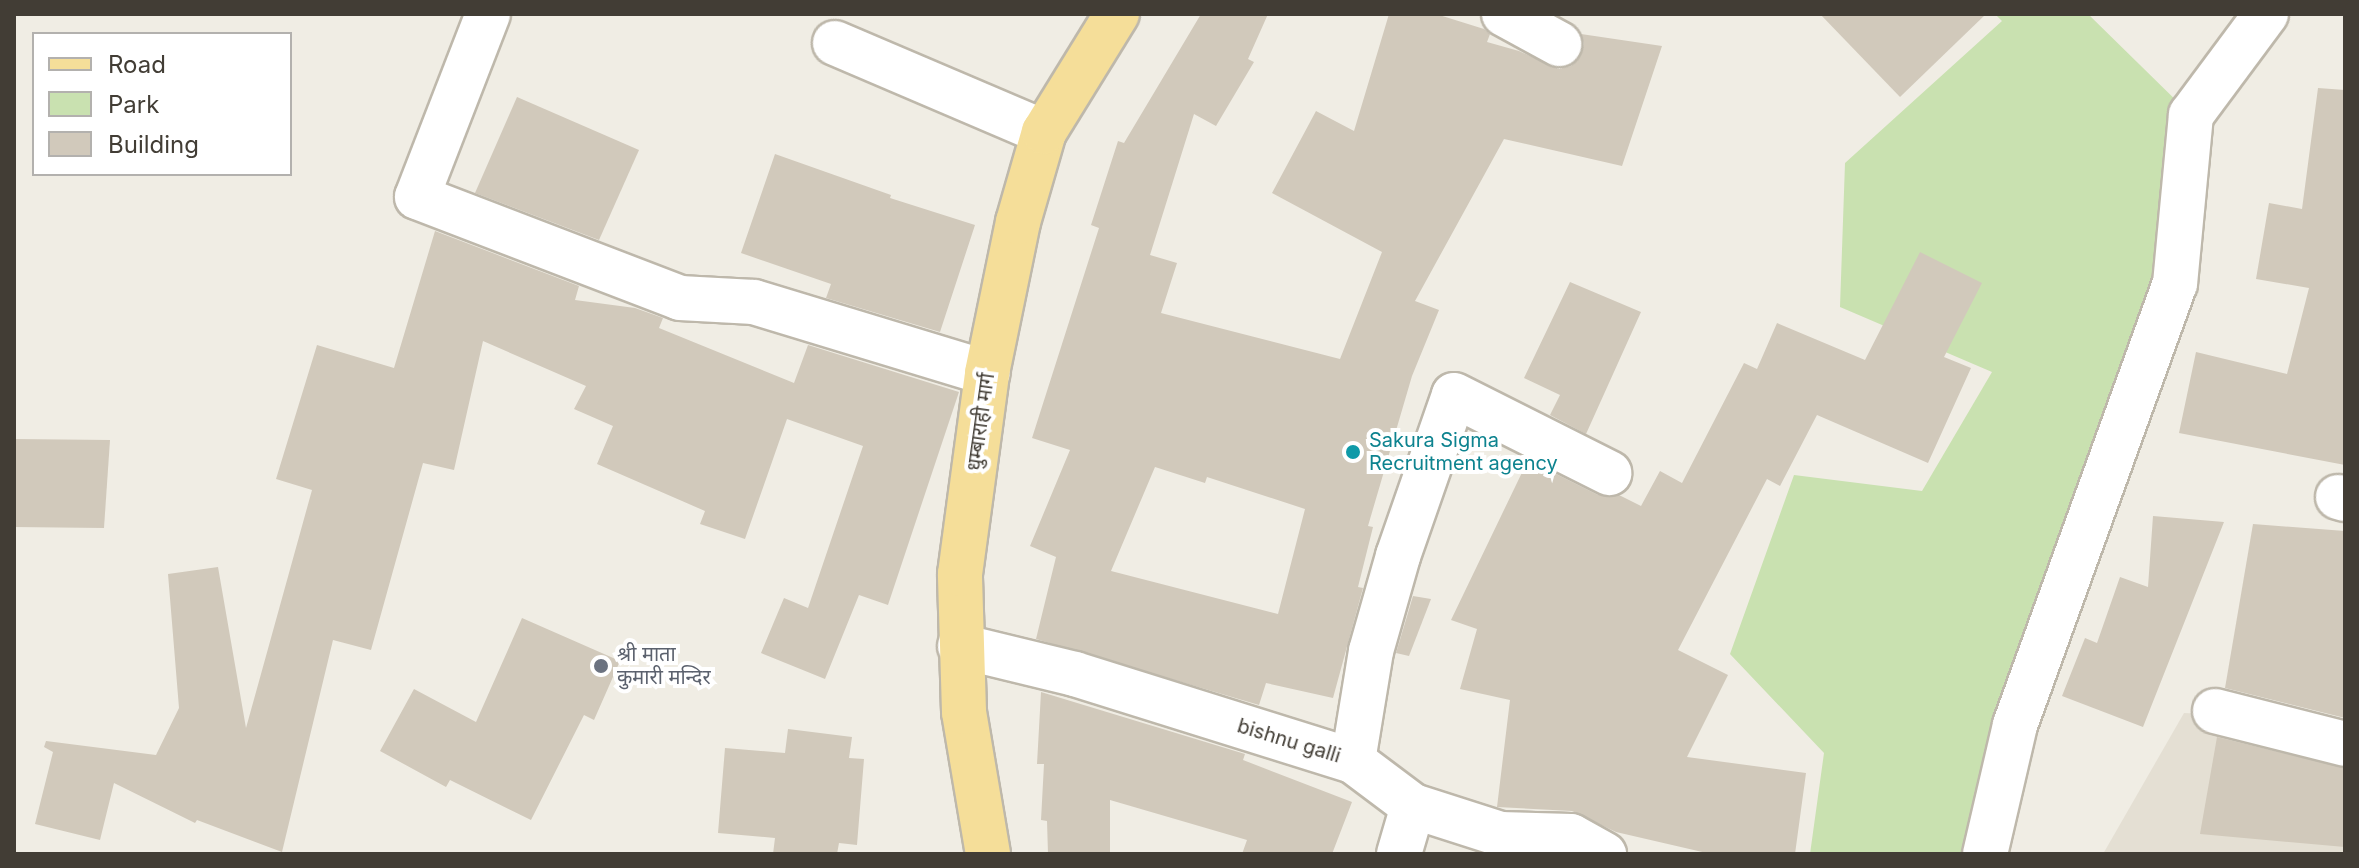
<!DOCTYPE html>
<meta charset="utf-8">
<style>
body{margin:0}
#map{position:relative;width:2359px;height:868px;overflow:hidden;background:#f0ede4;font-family:Inter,"Noto Sans Devanagari",sans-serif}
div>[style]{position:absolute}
.residential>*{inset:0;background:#e4dfd3}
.green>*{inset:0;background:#c9e1b0}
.building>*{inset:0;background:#d1c9bb}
.roads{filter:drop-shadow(2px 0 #beb8ab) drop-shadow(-2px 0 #beb8ab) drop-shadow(0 2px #beb8ab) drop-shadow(0 -2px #beb8ab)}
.minor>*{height:44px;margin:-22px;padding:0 22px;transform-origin:22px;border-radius:22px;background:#fff}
.major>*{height:44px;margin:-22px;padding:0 22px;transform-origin:22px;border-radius:22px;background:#f5de99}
.dots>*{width:22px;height:22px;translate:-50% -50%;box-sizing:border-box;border:4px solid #fff;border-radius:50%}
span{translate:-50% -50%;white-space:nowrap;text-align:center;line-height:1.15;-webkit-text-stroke:8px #fff;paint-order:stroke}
.street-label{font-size:20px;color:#423d35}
.culture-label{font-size:20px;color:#0d838f}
.left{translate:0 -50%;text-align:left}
.worship-label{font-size:20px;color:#5b616d}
.frame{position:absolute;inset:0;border:16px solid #423d35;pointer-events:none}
.legend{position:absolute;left:32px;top:32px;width:260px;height:144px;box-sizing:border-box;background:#fff;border:2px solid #b3b1ae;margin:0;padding:10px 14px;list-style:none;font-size:24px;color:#423d35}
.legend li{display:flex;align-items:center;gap:16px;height:40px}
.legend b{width:40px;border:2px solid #b3b1ae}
</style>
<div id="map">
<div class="residential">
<div style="clip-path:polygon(2184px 713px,2345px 721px,2345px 854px,2103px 854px)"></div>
</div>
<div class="green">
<div style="clip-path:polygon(1995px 14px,2088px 14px,2191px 115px,2178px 261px,1977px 854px,1810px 854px,1824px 753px,1730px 654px,1794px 475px,1922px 491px,1992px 372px,1840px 307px,1845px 163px,2002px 21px)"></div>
</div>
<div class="building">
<div style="clip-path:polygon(evenodd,1201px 14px,1268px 14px,1248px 59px,1254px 62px,1216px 126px,1194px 114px,1150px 255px,1177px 263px,1161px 313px,1340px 359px,1382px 252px,1272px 193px,1316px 111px,1354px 131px,1389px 14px,1436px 14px,1484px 29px,1490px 34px,1487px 42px,1519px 51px,1559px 69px,1571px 66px,1580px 57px,1584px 44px,1581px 34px,1662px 46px,1622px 166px,1504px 139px,1415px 301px,1439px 310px,1412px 376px,1368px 526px,1373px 527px,1358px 587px,1363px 588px,1333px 698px,1266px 683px,1259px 705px,1036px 639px,1056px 557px,1030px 546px,1070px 450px,1032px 438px,1099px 228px,1091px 225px,1118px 141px,1124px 143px,1201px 14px,1155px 467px,1205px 483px,1207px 477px,1305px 509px,1278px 614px,1111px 571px,1155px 467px)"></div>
<div style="clip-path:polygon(1820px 14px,1986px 14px,1900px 97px)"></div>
<div style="clip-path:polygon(2318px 88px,2345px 90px,2345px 465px,2179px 433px,2196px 352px,2287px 374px,2309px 288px,2256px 279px,2269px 203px,2302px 209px)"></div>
<div style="clip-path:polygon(517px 97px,639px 150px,599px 240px,475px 193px)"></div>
<div style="clip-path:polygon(775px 154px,891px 195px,890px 198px,975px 225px,940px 332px,826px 298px,831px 284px,741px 253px)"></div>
<div style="clip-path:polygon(435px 231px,579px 286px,575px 300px,635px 308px,663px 318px,659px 328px,794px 383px,808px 345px,959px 392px,888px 605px,859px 595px,825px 679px,761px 653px,784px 598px,808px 608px,863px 446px,787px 419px,745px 539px,700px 524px,705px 511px,597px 464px,613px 426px,574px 409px,586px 386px,483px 341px,454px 470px,423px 463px,371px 650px,333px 640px,282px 852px,197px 820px,195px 823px,114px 783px,100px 840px,35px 824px,53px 752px,44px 747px,46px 741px,156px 755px,179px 708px,168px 574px,218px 567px,246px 728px,312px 490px,276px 479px,317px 345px,394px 368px)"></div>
<div style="clip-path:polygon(1920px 252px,1982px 283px,1944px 357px,1971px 368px,1928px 463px,1817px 415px,1780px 486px,1767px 479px,1678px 650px,1728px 675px,1687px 757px,1806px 773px,1795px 854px,1711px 854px,1616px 832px,1572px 811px,1497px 807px,1510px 700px,1460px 689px,1477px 629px,1451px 620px,1528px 460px,1598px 495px,1619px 495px,1641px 506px,1660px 471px,1682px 483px,1744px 363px,1757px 369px,1777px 323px,1865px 360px)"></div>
<div style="clip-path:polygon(1570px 282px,1641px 312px,1586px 434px,1550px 415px,1560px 395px,1524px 378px)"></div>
<div style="clip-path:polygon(14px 439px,110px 440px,104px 528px,14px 527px)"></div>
<div style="clip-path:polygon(2153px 516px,2224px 522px,2143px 727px,2062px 696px,2085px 638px,2097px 643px,2120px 577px,2148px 587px)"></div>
<div style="clip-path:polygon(2253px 524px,2345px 531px,2345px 718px,2225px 688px)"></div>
<div style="clip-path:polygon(1413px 596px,1431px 599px,1409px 656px,1396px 653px)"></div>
<div style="clip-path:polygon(522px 618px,620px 661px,594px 720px,584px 715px,531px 820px,450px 780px,446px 787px,380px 751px,414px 689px,476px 722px)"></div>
<div style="clip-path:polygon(1041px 692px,1245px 754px,1243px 760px,1352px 802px,1332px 854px,1242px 854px,1247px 840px,1110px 800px,1110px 854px,1048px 854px,1047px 821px,1041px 820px,1044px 764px,1037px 764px)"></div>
<div style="clip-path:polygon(788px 729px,852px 737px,849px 758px,864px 759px,857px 845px,839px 843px,837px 854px,773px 854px,775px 838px,718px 833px,725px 748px,785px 753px)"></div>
<div style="clip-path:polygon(2217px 737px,2345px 768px,2345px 847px,2200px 834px)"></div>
</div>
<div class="roads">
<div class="minor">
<div style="left:488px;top:14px;width:196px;rotate:111.2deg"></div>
<div style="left:417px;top:197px;width:282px;rotate:21deg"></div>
<div style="left:680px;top:298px;width:74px;rotate:3.1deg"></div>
<div style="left:754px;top:302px;width:244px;rotate:16.9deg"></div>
<div style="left:1504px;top:14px;width:63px;rotate:28.6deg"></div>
<div style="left:835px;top:43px;width:227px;rotate:23.1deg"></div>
<div style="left:2338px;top:497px;width:7px;rotate:16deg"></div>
<div style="left:960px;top:646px;width:118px;rotate:13.7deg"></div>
<div style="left:1075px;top:674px;width:291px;rotate:17.4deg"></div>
<div style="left:1353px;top:761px;width:75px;rotate:36.9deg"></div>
<div style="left:1413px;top:806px;width:91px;rotate:17.8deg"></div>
<div style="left:1500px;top:834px;width:71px;rotate:1.6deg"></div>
<div style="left:1571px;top:836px;width:38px;rotate:29deg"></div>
<div style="left:2215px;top:711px;width:134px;rotate:14.2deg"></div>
<div style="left:1353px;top:761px;width:111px;rotate:-80.7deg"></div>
<div style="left:1371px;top:651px;width:99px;rotate:-74.1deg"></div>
<div style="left:1398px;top:556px;width:170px;rotate:-70.8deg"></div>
<div style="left:1454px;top:395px;width:174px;rotate:26.7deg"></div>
<div style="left:1399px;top:854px;width:50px;rotate:-73.7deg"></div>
<div style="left:1985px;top:854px;width:132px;rotate:-76.9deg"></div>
<div style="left:2015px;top:725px;width:469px;rotate:-70.1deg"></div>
<div style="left:2175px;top:284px;width:170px;rotate:-84.6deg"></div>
<div style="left:2191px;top:115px;width:126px;rotate:-53.4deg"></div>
</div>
<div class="major">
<div style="left:988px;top:854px;width:144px;rotate:-99.6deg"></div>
<div style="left:964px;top:712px;width:138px;rotate:-91.7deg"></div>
<div style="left:960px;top:574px;width:203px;rotate:-82.3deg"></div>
<div style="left:987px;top:373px;width:154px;rotate:-78.4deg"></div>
<div style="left:1018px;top:222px;width:94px;rotate:-73.9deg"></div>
<div style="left:1044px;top:132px;width:139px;rotate:-58.3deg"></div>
</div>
</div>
<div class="dots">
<div style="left:1353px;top:452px;background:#0f9aa8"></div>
<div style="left:601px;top:666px;background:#6b7280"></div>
</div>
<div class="street-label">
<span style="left:981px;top:422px;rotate:-82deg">धुम्बाराही मार्ग</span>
<span style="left:1289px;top:741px;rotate:17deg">bishnu galli</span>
</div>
<div class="culture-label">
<span class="left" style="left:1369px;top:452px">Sakura Sigma<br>Recruitment agency</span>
</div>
<div class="worship-label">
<span class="left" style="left:617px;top:666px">श्री माता<br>कुमारी मन्दिर</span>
</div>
<div class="frame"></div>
<ul class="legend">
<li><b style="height:10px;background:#f5de99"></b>Road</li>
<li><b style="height:22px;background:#c9e1b0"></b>Park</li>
<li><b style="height:22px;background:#d1c9bb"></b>Building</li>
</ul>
</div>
